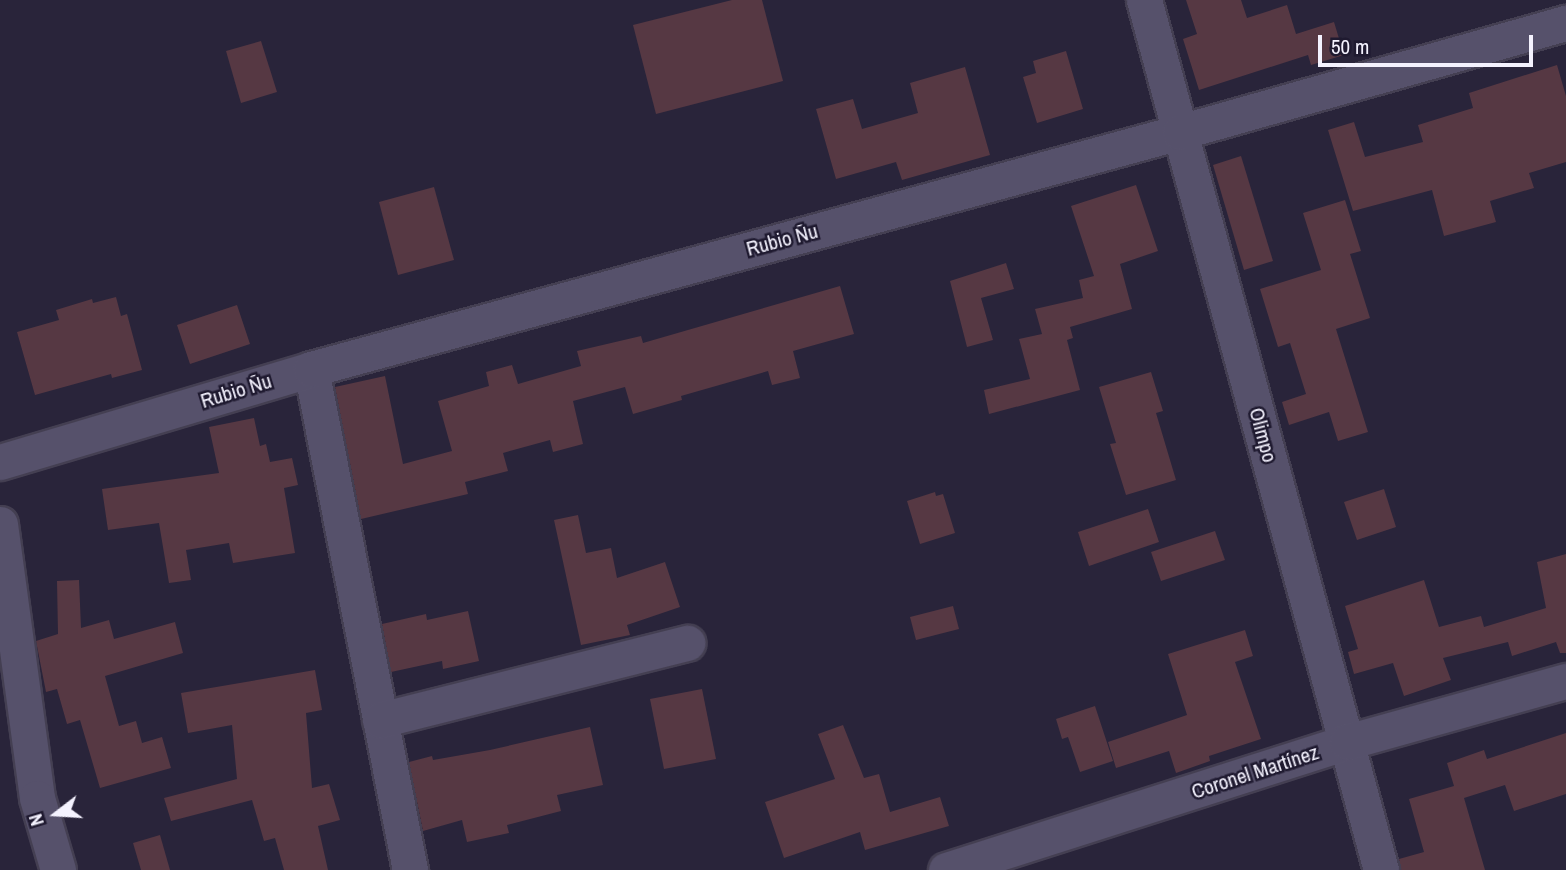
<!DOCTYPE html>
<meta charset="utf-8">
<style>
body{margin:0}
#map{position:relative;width:1566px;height:870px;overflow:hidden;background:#29243a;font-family:"Archivo Narrow",sans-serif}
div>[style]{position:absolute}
.building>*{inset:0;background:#563843}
.roads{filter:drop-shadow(2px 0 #443f52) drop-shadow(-2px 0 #443f52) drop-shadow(0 2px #443f52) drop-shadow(0 -2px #443f52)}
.minor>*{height:35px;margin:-17.5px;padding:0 17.5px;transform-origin:17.5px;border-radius:17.5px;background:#56516b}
span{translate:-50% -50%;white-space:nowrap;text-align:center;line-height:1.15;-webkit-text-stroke:5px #1f1a30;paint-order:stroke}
.street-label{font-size:21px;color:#f4f2fe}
.north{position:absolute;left:21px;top:779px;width:70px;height:70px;-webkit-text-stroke:5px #1f1a30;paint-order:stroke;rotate:253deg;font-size:19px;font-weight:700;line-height:28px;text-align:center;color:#f4f2fe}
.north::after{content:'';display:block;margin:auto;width:24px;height:32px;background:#f4f2fe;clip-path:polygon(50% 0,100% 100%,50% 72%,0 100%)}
.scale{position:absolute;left:1318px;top:35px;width:215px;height:32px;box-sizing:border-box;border:4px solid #f4f2fe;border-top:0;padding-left:9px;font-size:21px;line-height:24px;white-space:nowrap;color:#f4f2fe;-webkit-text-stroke:5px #1f1a30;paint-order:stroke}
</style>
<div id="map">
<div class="building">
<div style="clip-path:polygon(732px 0,762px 0,783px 81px,656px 114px,633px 25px)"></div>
<div style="clip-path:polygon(1186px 0,1241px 0,1247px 18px,1287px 5px,1296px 34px,1334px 22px,1344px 55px,1311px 65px,1308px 55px,1199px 90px,1183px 39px,1197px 34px)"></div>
<div style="clip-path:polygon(261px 41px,277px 92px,241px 103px,226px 51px)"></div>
<div style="clip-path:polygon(1066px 51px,1083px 109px,1037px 123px,1023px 77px,1036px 73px,1033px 61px)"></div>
<div style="clip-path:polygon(1557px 65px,1566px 96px,1566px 162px,1529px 173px,1534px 188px,1490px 201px,1496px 222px,1444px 236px,1432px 190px,1353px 211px,1328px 130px,1354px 122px,1365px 157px,1423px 142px,1418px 125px,1473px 108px,1469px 93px)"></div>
<div style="clip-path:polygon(965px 67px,990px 155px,902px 180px,896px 162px,836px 179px,816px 109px,853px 99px,862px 129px,918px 113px,910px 83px)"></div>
<div style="clip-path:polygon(1241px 156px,1273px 261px,1244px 270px,1213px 165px)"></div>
<div style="clip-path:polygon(1136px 185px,1158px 251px,1120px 264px,1132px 309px,1070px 327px,1073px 338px,1067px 340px,1080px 390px,989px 414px,984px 390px,1030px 379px,1019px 339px,1042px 334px,1035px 309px,1083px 298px,1079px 280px,1094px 276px,1071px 206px)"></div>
<div style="clip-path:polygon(434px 187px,454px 260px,398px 275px,379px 202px)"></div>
<div style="clip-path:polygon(1345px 200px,1361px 251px,1350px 254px,1370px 318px,1336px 329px,1368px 432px,1338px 441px,1329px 412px,1289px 425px,1282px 402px,1306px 394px,1290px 343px,1278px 347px,1260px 289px,1321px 270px,1303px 213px)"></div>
<div style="clip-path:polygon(1006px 263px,1014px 289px,981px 298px,993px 340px,967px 347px,950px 281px)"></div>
<div style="clip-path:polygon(840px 286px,854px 334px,793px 351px,800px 378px,772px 385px,768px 371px,681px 396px,682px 400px,633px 414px,625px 387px,573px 401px,583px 444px,553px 452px,550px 440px,503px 453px,508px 471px,465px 482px,468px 494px,361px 519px,335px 387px,385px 376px,403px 464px,452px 451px,438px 401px,489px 386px,486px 372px,512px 365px,518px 384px,581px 366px,577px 351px,641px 336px,643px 343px)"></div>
<div style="clip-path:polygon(116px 297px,121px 316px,127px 314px,142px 370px,112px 378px,111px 374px,35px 395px,17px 332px,59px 320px,56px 310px,92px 299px,93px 303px)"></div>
<div style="clip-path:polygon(237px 305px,250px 344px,190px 364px,177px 325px)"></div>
<div style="clip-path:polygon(1151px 372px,1163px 411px,1156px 413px,1176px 480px,1126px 495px,1110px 444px,1116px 443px,1099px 387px)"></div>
<div style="clip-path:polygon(254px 418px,260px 446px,266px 444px,270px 462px,292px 458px,298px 485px,284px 488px,295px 553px,233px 563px,229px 543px,186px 550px,191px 580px,169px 583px,159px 523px,108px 530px,102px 489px,219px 473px,209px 427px)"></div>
<div style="clip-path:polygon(1384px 489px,1396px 527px,1357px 540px,1344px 502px)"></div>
<div style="clip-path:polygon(935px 492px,936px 496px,943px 494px,955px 533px,920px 544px,907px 501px)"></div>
<div style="clip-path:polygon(1148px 509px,1159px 542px,1089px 566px,1078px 532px)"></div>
<div style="clip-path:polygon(578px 515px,586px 553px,611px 548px,617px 578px,665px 562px,680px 607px,627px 625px,630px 635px,581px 645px,554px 520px)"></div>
<div style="clip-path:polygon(1215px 531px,1225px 560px,1161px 581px,1151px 552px)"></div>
<div style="clip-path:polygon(1566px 554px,1566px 653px,1560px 653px,1556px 642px,1512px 656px,1508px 642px,1443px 658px,1451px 680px,1404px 696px,1393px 663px,1354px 674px,1348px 652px,1358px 649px,1345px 606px,1424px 580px,1439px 627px,1481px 616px,1484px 627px,1546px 608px,1537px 562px)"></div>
<div style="clip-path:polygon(79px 580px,81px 628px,109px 620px,114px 639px,175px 622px,183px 653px,105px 676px,119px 726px,136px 721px,142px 743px,162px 737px,171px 768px,100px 788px,80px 720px,67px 724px,57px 689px,46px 692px,36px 641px,58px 634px,57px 581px)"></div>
<div style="clip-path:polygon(953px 606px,959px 629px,916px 640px,910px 617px)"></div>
<div style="clip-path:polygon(468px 611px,479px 661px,443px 669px,442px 661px,391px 672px,382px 624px,426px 614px,427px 620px)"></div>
<div style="clip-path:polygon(1245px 630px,1253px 656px,1235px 662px,1261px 739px,1209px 756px,1210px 761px,1176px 773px,1169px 751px,1116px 768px,1108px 742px,1187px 715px,1168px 654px)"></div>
<div style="clip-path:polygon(315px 670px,322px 710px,306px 713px,312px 788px,329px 784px,340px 820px,318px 826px,328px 870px,284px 870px,275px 838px,264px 841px,252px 800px,171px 821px,164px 798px,237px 779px,232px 725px,188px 733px,181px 693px)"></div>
<div style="clip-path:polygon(702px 689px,716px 759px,664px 769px,650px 699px)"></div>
<div style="clip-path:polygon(1095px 706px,1113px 761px,1080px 772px,1068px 737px,1062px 739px,1056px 719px)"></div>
<div style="clip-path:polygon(843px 725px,864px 778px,879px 774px,890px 812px,940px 797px,949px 826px,865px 850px,860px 832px,784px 858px,765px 802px,835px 779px,818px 734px)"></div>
<div style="clip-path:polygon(590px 727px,603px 785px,557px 795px,561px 811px,507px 825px,509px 833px,467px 842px,462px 820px,423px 831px,409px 762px,432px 756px,433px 760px,490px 750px)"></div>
<div style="clip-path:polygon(1566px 733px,1566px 794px,1514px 811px,1505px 785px,1464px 798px,1485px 870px,1401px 870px,1399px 859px,1424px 852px,1409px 799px,1454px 786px,1447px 763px,1484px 750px,1487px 759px)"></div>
<div style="clip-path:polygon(160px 835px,170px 870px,141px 870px,133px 843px)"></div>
</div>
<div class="roads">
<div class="minor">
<div style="left:1144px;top:0;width:902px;rotate:74.76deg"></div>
<div style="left:311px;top:369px;width:511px;rotate:78.82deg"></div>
<div style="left:0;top:462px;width:325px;rotate:-16.6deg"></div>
<div style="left:311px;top:369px;width:901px;rotate:-15.26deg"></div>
<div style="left:1180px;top:132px;width:401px;rotate:-15.8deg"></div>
<div style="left:0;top:524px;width:276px;rotate:82.3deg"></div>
<div style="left:37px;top:798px;width:75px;rotate:73.7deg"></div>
<div style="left:380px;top:720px;width:317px;rotate:-14.1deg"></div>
<div style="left:946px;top:870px;width:421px;rotate:-17.7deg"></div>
<div style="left:1347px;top:742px;width:227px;rotate:-15.6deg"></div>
</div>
</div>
<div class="street-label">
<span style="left:782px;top:240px;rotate:-15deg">Rubio Ñu</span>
<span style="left:236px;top:391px;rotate:-17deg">Rubio Ñu</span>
<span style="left:1263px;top:435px;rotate:75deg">Olimpo</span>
<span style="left:1255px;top:772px;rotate:-18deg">Coronel Martínez</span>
</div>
<div class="north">N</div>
<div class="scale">50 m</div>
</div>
